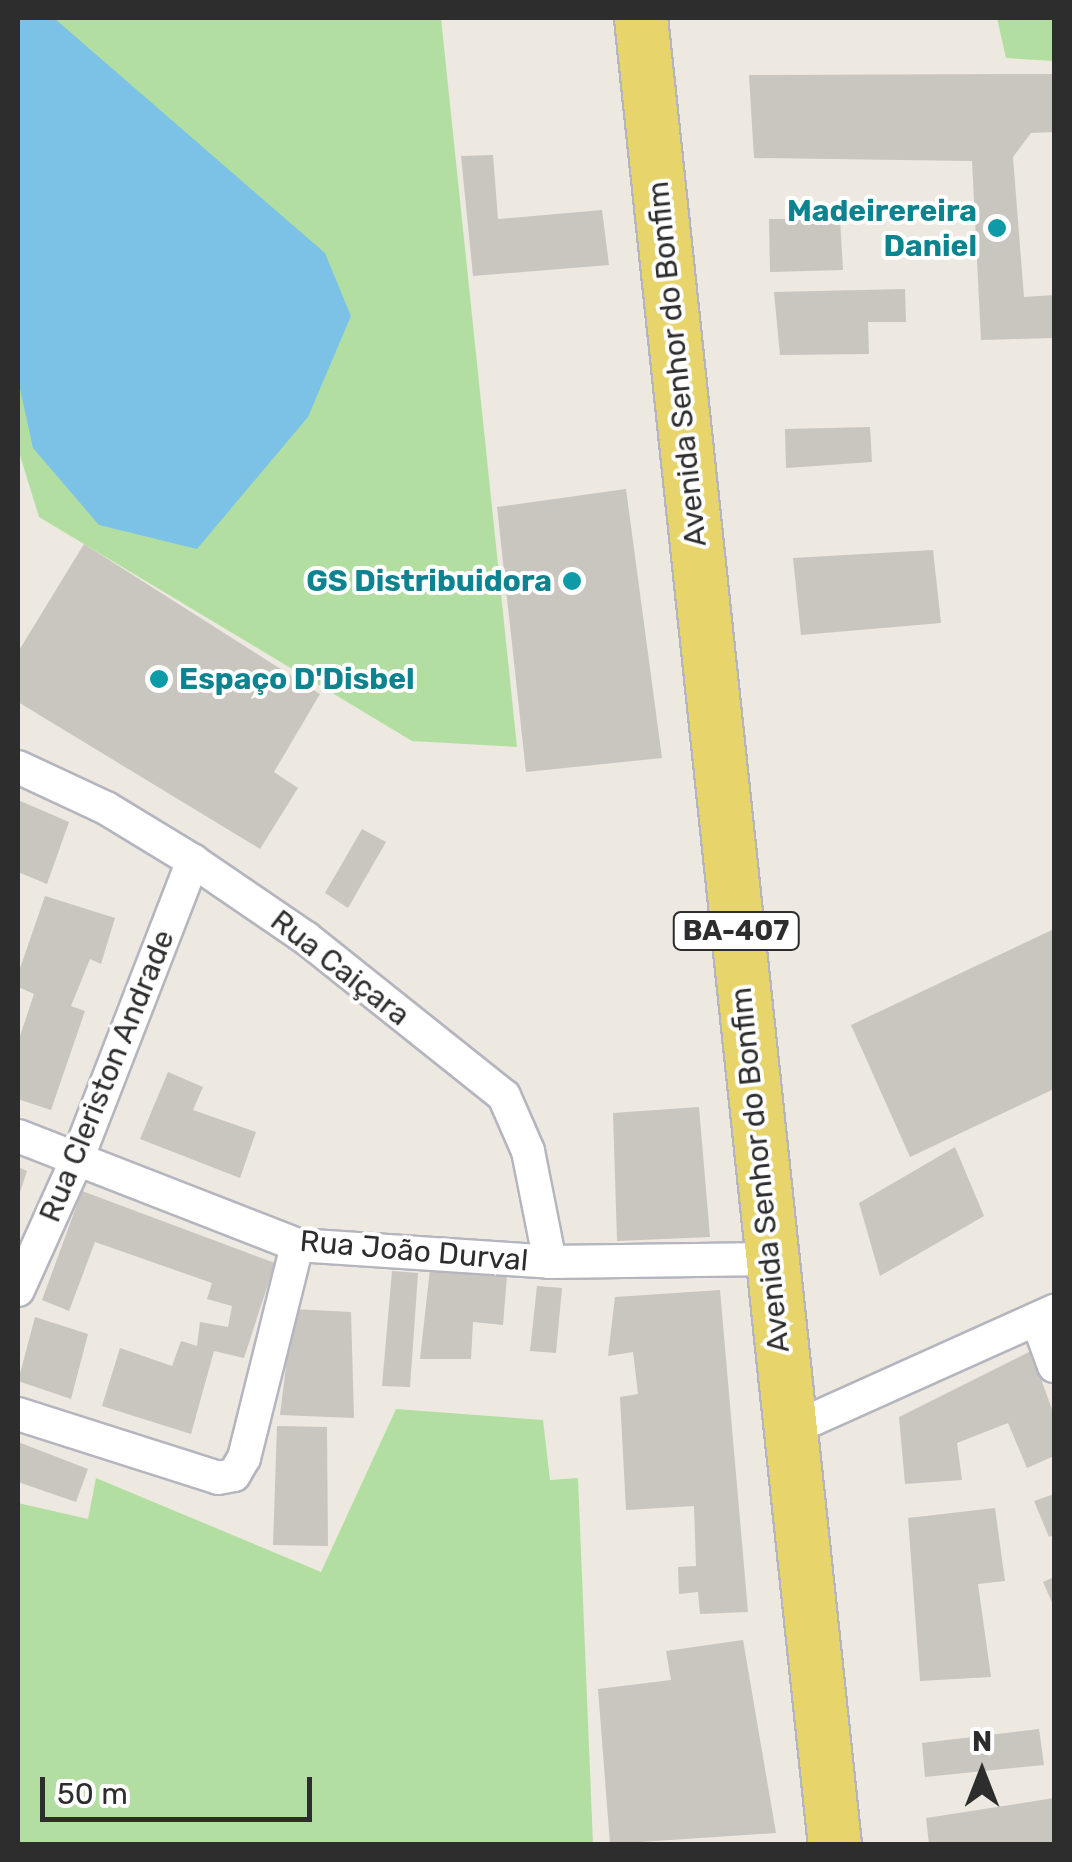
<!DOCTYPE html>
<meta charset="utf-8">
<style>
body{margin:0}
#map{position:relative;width:1072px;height:1862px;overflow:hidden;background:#ede9e0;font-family:Rubik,sans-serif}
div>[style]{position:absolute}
.green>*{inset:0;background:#b2dfa1}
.water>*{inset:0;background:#7cc2e7}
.building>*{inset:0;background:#c9c5bf}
.roads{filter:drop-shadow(2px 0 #b4b5bf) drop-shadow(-2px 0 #b4b5bf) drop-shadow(0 2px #b4b5bf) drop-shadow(0 -2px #b4b5bf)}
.street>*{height:32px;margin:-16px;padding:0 16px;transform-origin:16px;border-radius:16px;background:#fff}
.primary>*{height:52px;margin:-26px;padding:0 26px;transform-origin:26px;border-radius:26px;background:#e7d46b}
.dots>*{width:28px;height:28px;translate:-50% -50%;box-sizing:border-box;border:5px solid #fff;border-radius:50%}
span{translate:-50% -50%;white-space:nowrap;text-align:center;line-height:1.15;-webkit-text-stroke:8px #fff;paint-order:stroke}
.shield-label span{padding:2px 8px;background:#fff;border:2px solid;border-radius:8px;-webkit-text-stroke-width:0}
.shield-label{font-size:28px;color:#2d2d2d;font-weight:700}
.culture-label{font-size:30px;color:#0d838f;font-weight:700}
.right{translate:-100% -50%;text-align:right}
.left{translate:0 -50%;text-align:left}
.street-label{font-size:30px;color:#2d2d2d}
.frame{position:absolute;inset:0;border:20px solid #2d2d2d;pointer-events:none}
.north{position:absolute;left:932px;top:1722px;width:100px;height:100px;-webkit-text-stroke:8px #fff;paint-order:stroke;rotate:0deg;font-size:28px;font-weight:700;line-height:40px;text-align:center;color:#2d2d2d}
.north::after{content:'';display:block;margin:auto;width:35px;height:45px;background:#2d2d2d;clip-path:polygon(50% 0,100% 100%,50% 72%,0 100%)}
.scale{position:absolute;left:40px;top:1777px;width:272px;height:45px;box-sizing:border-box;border:5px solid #2d2d2d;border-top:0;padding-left:12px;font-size:30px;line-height:35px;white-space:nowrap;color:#2d2d2d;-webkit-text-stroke:8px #fff;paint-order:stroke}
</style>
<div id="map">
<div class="green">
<div style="clip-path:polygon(18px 18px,441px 18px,517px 747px,412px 741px,39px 517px,18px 449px)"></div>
<div style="clip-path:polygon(997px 18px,1054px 18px,1054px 61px,1006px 58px)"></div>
<div style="clip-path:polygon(396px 1409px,543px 1420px,550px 1480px,578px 1478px,593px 1844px,18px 1844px,18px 1503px,88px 1519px,96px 1478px,321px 1572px)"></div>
</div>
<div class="water">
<div style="clip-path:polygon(18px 18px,54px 18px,325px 253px,351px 316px,308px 417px,197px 549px,99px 525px,33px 448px,18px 380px)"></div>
</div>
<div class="building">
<div style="clip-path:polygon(1054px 74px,1054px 132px,1031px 133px,1013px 157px,1024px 297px,1054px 295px,1054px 338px,981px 340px,972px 161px,754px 158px,749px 75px)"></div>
<div style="clip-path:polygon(493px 155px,498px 219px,602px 210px,609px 265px,473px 276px,461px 156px)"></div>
<div style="clip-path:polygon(769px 219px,840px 219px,843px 270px,770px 272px)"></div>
<div style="clip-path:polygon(905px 289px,906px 322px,868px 322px,869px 354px,780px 355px,774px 292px)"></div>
<div style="clip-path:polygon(870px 427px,872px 462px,786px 468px,785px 429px)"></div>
<div style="clip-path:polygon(626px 489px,662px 758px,526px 772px,497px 507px)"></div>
<div style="clip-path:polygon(84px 544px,320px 694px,274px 772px,298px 788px,260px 849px,18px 702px,18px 652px)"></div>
<div style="clip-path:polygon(933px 550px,941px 623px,801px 635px,793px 558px)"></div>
<div style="clip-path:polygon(18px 800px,69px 822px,47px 884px,18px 872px)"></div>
<div style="clip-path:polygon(362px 829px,386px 842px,348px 908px,325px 893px)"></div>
<div style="clip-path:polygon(45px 896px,115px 918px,101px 964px,90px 959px,71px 1006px,85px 1011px,51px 1110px,18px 1099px,18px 1042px,34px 994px,18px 987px,18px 974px)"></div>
<div style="clip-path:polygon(1054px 929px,1054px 1089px,910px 1157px,851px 1025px)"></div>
<div style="clip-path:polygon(168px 1072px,203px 1087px,193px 1110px,256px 1132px,240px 1178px,140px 1139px)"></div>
<div style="clip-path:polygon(699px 1107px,710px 1237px,617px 1241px,613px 1113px)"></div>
<div style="clip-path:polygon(955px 1147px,984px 1216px,880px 1276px,859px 1203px)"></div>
<div style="clip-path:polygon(18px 1167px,27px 1171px,18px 1198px)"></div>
<div style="clip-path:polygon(82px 1191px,275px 1263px,244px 1358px,214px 1351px,191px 1434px,102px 1406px,120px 1348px,172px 1366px,181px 1341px,197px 1346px,200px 1322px,228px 1327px,232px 1306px,207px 1299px,212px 1283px,95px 1242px,69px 1311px,42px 1300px)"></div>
<div style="clip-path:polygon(430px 1269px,507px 1276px,503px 1325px,473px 1322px,471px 1359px,420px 1359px)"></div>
<div style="clip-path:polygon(392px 1271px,418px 1273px,410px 1387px,382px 1386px)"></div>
<div style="clip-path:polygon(537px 1286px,562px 1288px,556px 1353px,530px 1351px)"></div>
<div style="clip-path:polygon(720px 1290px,748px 1612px,700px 1614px,698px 1592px,679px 1594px,678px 1567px,696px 1566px,694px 1506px,626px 1510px,620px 1397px,638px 1394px,633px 1352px,608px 1356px,615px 1297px)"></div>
<div style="clip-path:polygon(293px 1309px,351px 1312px,354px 1418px,280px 1415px)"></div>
<div style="clip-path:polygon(35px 1317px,88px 1334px,71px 1399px,18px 1381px)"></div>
<div style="clip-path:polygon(1031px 1351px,1054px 1415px,1054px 1456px,1027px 1468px,1008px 1423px,957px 1443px,962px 1480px,905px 1484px,899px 1417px)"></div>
<div style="clip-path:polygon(277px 1426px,327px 1427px,328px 1546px,273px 1545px)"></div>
<div style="clip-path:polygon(18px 1442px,88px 1469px,76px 1502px,18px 1482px)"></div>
<div style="clip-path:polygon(1054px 1494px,1054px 1535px,1049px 1537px,1034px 1501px)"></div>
<div style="clip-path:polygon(995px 1508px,1005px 1581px,978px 1584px,991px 1677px,920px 1681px,908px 1518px)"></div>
<div style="clip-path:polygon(1054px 1577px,1054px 1607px,1043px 1582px)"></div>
<div style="clip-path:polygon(743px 1640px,776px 1833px,610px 1844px,598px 1689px,671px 1680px,666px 1651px)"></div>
<div style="clip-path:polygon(1039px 1729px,1044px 1765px,925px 1777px,922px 1743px)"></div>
<div style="clip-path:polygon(1054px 1798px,1054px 1844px,929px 1844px,926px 1818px)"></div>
</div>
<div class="roads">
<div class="street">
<div style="left:18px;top:767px;width:97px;rotate:25deg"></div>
<div style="left:106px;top:808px;width:102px;rotate:31.3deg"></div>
<div style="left:193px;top:861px;width:137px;rotate:34.3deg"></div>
<div style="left:306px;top:938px;width:253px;rotate:38.6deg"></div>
<div style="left:504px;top:1096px;width:60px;rotate:66.4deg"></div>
<div style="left:528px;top:1151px;width:113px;rotate:78.8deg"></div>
<div style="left:18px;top:1136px;width:300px;rotate:21.3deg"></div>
<div style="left:297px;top:1245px;width:254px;rotate:3.8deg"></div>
<div style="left:550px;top:1262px;width:220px;rotate:-0.8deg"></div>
<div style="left:18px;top:1290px;width:146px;rotate:-65.7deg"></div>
<div style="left:78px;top:1157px;width:318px;rotate:-68.8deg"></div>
<div style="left:1037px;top:1319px;width:50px;rotate:70.1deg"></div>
<div style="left:18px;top:1414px;width:210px;rotate:17.7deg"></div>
<div style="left:218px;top:1478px;width:16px;rotate:-11deg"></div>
<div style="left:234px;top:1475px;width:20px;rotate:-60deg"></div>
<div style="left:244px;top:1458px;width:219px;rotate:-76deg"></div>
<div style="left:787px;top:1431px;width:293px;rotate:-24.2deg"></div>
</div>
<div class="primary">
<div style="left:641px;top:18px;width:1836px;rotate:83.94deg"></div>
</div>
</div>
<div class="dots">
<div style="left:997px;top:228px;background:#0f9aa8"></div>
<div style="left:572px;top:581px;background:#0f9aa8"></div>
<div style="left:159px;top:679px;background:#0f9aa8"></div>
</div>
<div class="shield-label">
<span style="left:736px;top:931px">BA-407</span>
</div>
<div class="culture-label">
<span class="right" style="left:977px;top:228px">Madeirereira<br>Daniel</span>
<span class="right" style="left:552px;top:581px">GS Distribuidora</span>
<span class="left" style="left:179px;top:679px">Espaço D'Disbel</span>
</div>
<div class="street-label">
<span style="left:677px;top:364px;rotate:-96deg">Avenida Senhor do Bonfim</span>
<span style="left:340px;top:968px;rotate:38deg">Rua Caiçara</span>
<span style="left:107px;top:1076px;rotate:-68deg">Rua Cleriston Andrade</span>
<span style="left:760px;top:1170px;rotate:-96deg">Avenida Senhor do Bonfim</span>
<span style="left:414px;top:1251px;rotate:5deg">Rua João Durval</span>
</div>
<div class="frame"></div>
<div class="north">N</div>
<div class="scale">50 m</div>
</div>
